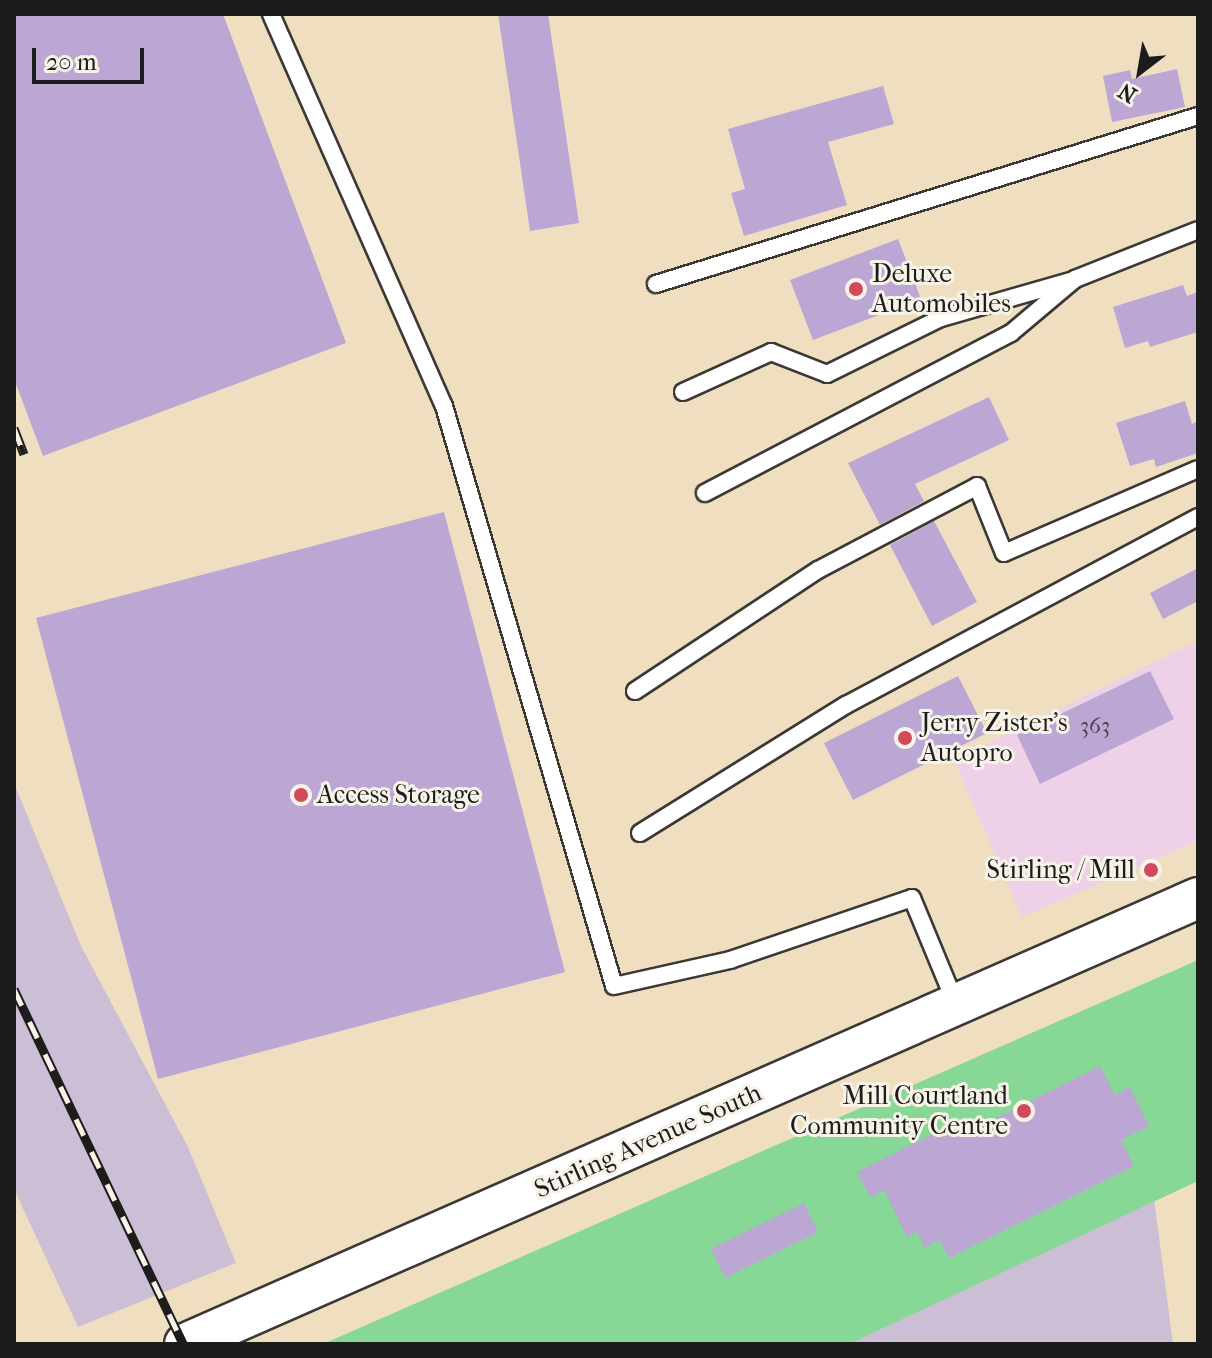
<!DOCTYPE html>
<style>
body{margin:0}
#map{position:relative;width:1212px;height:1358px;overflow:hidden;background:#efdfc0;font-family:"IM FELL French Canon",serif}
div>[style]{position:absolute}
.built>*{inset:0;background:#eed0e8}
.industrial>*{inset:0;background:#ccbed4}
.green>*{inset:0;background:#87d796}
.building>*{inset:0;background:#bca7d4}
.roads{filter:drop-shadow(2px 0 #3c3935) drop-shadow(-2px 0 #3c3935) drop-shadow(0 2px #3c3935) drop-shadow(0 -2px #3c3935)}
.service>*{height:16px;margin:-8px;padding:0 8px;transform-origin:8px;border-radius:8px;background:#fff}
.tertiary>*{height:40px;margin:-20px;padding:0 20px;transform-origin:20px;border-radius:20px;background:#fff}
.rail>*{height:9px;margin-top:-4.5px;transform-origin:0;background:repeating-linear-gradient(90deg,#f7f3e8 0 18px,#1c1c1c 0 36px);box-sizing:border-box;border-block:2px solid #1c1c1c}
.dots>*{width:22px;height:22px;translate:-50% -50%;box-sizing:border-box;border:4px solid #f7f3e8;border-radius:50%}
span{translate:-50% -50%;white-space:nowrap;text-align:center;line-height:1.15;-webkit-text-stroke:6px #f7f3e8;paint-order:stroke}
.number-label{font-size:22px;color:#443f4a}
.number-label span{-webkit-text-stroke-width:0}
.poi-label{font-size:26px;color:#1c1c1c}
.left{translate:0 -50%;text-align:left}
.right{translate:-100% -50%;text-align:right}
.street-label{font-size:26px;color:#1c1c1c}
.frame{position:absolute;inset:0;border:16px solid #1c1c1c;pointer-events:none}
.north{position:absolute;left:1100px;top:32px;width:80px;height:80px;-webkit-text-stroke:6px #f7f3e8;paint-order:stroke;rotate:211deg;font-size:22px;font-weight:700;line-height:32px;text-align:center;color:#1c1c1c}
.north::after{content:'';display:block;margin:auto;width:28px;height:36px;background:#1c1c1c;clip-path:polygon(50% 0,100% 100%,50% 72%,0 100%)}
.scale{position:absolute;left:32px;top:48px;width:112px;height:36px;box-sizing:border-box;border:4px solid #1c1c1c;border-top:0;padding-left:10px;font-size:24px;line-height:28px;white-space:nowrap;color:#1c1c1c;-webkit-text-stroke:6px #f7f3e8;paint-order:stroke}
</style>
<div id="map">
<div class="built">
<div style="clip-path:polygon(1198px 641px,1198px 841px,1022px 917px,954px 760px)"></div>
</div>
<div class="industrial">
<div style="clip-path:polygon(14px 783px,81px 946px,188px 1147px,236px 1263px,78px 1327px,14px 1189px)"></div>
<div style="clip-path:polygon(1154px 1199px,1173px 1344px,849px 1344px)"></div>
</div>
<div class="green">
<div style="clip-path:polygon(1198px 960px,1198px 1181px,849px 1344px,323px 1344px)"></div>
</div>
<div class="building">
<div style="clip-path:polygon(14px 14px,223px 14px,346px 343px,43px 456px,14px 379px)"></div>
<div style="clip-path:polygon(498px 14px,548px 14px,579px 223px,530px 231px)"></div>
<div style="clip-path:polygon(1177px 69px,1185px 107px,1112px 122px,1103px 76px,1130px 70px,1132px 79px)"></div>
<div style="clip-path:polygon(883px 86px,894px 124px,828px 142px,847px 205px,744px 236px,731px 193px,745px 189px,728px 129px)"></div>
<div style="clip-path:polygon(898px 239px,921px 299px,813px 340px,790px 280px)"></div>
<div style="clip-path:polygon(1183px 285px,1187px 296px,1198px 292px,1198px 332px,1150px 347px,1148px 341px,1125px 348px,1113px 307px)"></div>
<div style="clip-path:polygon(989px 397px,1009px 440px,915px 484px,924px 501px,880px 525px,848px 463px)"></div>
<div style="clip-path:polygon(1185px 401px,1192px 424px,1198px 421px,1198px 453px,1156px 467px,1154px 459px,1130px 466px,1116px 423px)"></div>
<div style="clip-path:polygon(444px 512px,565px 972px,158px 1079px,36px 618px)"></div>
<div style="clip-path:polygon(934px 521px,977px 602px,932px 626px,890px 545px)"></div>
<div style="clip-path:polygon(1198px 568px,1198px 601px,1163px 619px,1150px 593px)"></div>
<div style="clip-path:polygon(1150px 671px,1174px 719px,1040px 784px,1017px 735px)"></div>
<div style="clip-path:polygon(958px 676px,987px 733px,853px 800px,824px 743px)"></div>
<div style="clip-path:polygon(1100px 1066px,1115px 1095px,1130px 1087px,1149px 1126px,1121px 1140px,1134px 1166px,949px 1258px,939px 1240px,925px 1248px,917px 1232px,907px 1237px,884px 1190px,870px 1197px,857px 1172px,956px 1122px,963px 1135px)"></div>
<div style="clip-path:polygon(804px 1203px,818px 1232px,725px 1278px,711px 1249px)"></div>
</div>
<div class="roads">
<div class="service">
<div style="left:271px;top:14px;width:428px;rotate:66.2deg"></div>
<div style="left:444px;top:406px;width:604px;rotate:73.66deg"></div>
<div style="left:614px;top:986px;width:119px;rotate:-12.6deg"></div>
<div style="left:730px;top:960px;width:192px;rotate:-18.8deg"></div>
<div style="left:912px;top:898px;width:115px;rotate:67.5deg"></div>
<div style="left:656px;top:284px;width:567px;rotate:-17.22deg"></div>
<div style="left:683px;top:392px;width:97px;rotate:-24.4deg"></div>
<div style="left:771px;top:352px;width:60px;rotate:21.4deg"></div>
<div style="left:827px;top:374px;width:127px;rotate:-26.2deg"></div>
<div style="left:941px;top:318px;width:134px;rotate:-16deg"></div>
<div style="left:705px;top:493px;width:345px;rotate:-27.6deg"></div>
<div style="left:1011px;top:333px;width:84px;rotate:-40.2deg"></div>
<div style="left:1075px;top:279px;width:132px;rotate:-21.7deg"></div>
<div style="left:635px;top:691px;width:219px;rotate:-33.5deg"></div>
<div style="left:818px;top:570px;width:180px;rotate:-27.8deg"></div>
<div style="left:977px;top:486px;width:72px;rotate:68.1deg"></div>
<div style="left:1004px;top:553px;width:211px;rotate:-23.4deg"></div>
<div style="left:640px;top:833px;width:243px;rotate:-31.9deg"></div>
<div style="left:846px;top:705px;width:399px;rotate:-28.1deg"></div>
</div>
<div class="tertiary">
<div style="left:185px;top:1344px;width:1107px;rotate:-23.76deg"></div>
</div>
</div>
<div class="rail">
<div style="left:14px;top:428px;width:28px;rotate:69deg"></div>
<div style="left:14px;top:989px;width:393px;rotate:64.5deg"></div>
</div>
<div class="dots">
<div style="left:856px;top:289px;background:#d1495b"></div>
<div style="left:905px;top:738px;background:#d1495b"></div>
<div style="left:301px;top:795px;background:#d1495b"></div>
<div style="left:1151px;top:870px;background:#d1495b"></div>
<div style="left:1024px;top:1111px;background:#d1495b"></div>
</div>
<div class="number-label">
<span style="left:1095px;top:727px">363</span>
</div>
<div class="poi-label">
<span class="left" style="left:872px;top:289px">Deluxe<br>Automobiles</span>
<span class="left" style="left:921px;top:738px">Jerry Zister's<br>Autopro</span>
<span class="left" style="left:317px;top:795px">Access Storage</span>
<span class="right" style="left:1135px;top:870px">Stirling / Mill</span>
<span class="right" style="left:1008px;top:1111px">Mill Courtland<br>Community Centre</span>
</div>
<div class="street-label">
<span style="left:648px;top:1141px;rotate:-24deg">Stirling Avenue South</span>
</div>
<div class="frame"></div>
<div class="north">N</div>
<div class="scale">20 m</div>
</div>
